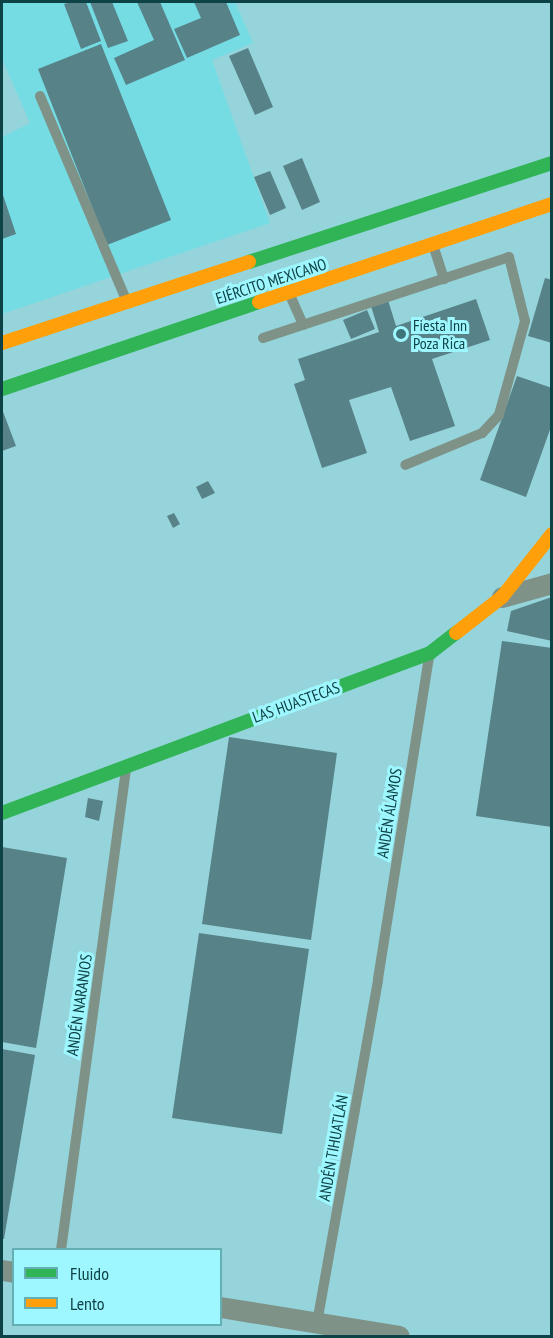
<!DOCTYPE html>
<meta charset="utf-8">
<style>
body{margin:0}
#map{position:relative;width:553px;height:1338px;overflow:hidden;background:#95d4da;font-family:"PT Sans Narrow",sans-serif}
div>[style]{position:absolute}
.built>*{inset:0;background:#76dce4}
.building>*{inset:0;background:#568288}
.lane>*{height:10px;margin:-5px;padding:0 5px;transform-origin:5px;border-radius:5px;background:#7e9288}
.street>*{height:21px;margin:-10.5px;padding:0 10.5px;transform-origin:10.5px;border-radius:10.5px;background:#7e9288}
.fast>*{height:14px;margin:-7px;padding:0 7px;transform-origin:7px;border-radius:7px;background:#30b455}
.slow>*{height:14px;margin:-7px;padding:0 7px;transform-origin:7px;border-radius:7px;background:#ff9f0a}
.dots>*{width:16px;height:16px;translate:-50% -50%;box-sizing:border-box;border:3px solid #9ef7fe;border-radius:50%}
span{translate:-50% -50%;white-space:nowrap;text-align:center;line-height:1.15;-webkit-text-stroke:6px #9ef7fe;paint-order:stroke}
.street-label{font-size:16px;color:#0d4246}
.poi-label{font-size:16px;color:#0d4246}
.left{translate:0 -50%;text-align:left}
.frame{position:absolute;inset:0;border:3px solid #0d4246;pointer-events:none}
.legend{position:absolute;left:12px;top:1248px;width:210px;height:78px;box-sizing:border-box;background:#9ef7fe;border:2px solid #64afb4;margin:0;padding:8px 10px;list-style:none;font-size:18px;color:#0d4246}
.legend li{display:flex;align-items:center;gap:12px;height:30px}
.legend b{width:30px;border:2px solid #64afb4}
</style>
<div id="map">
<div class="built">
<div style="clip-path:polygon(2px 2px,235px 2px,253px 43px,212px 60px,270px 223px,2px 314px,2px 137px,30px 123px,2px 59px)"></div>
</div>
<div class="building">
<div style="clip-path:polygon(71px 2px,86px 2px,101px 41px,81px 49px,64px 4px)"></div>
<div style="clip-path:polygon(90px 2px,112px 2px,128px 41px,108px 48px)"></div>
<div style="clip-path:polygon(137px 2px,160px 2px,185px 60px,126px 85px,114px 58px,154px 40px)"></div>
<div style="clip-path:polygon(194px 2px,226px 2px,240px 35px,187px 58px,174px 29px,201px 18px)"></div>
<div style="clip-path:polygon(101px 44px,171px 220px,107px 245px,38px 69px)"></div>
<div style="clip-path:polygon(248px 48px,273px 107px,255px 115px,229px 56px)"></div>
<div style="clip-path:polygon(302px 158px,320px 202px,302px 210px,283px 166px)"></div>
<div style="clip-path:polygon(270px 171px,286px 208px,270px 215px,254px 177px)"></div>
<div style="clip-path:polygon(2px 192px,16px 234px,2px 239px)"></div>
<div style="clip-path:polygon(545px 278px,552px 280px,552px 343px,528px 336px)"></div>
<div style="clip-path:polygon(476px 299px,490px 340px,432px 359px,455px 426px,410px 441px,391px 387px,349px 400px,367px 453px,322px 468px,294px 384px,305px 380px,298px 359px,379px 332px,371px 306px,388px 300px,396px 326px)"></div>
<div style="clip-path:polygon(367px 310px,375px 329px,351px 339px,343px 320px)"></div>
<div style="clip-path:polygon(517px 376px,552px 388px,552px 424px,526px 497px,480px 480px)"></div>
<div style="clip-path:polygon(2px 409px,16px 446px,2px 451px)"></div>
<div style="clip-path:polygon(208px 481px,215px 493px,202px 499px,196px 487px)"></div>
<div style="clip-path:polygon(174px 513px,180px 524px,173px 528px,167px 516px)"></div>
<div style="clip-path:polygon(552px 597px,552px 641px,507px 631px,511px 611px)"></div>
<div style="clip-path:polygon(502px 641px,552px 648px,552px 827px,476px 816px)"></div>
<div style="clip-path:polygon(229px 737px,337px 753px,311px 940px,202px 924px)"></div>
<div style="clip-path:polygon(88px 798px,103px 801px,99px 821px,85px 817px)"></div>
<div style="clip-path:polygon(2px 847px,67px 858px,36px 1048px,2px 1042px)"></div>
<div style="clip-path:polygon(199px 933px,309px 949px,282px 1134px,172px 1118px)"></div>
<div style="clip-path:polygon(2px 1049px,35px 1055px,4px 1239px,2px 1239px)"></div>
</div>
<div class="lane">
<div style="left:40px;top:96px;width:221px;rotate:67.1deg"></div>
<div style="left:433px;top:245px;width:36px;rotate:72deg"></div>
<div style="left:289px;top:293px;width:35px;rotate:66deg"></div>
<div style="left:263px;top:338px;width:259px;rotate:-18.2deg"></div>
<div style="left:509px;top:257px;width:66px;rotate:76deg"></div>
<div style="left:525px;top:321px;width:98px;rotate:105.5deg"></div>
<div style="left:499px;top:415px;width:25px;rotate:133deg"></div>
<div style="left:482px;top:433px;width:83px;rotate:157.4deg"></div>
<div style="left:61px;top:1250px;width:486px;rotate:-82.3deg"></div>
<div style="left:317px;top:1323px;width:349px;rotate:-79.9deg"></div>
<div style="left:378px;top:979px;width:327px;rotate:-81deg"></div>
</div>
<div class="street">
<div style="left:502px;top:597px;width:52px;rotate:-15.6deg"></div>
<div style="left:2px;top:1270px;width:12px;rotate:9deg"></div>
<div style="left:220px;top:1307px;width:181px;rotate:9.2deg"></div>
</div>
<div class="fast">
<div style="left:249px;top:262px;width:319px;rotate:-18.1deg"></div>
<div style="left:2px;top:389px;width:271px;rotate:-18.7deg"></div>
<div style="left:2px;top:813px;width:457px;rotate:-20.5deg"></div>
<div style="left:430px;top:653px;width:33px;rotate:-38deg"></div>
</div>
<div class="slow">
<div style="left:259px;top:302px;width:309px;rotate:-18.5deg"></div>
<div style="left:2px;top:343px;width:260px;rotate:-18.2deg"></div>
<div style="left:456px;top:633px;width:58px;rotate:-38deg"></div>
<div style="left:502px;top:597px;width:80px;rotate:-51.6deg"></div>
</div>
<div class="dots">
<div style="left:401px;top:334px;background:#3d757a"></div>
</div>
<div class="street-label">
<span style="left:271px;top:281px;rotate:-18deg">EJÉRCITO MEXICANO</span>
<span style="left:296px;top:702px;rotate:-20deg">LAS HUASTECAS</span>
<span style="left:389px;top:813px;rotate:-81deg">ANDÉN ÁLAMOS</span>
<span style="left:79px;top:1005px;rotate:-82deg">ANDÉN NARANJOS</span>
<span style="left:333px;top:1148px;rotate:-80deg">ANDÉN TIHUATLÁN</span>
</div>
<div class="poi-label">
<span class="left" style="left:413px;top:334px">Fiesta Inn<br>Poza Rica</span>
</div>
<div class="frame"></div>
<ul class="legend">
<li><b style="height:8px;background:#30b455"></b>Fluido</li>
<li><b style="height:8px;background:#ff9f0a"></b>Lento</li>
</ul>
</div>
